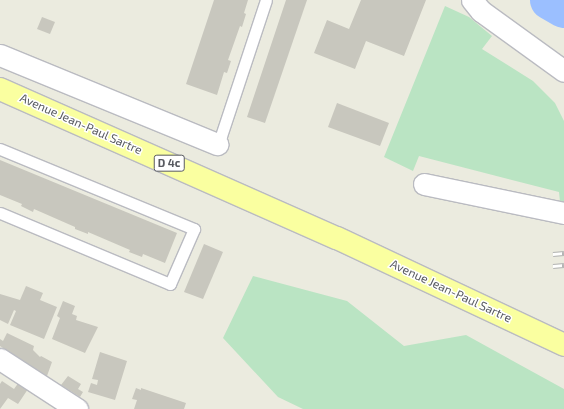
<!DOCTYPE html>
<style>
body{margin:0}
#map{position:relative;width:564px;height:409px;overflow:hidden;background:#ebebdf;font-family:"Exo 2",sans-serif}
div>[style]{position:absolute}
.green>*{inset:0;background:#bae4c3}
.river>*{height:40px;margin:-20px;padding:0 20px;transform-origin:20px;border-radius:20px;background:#9bbfff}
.building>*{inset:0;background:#c8c7be}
.roads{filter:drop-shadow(1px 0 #babbc1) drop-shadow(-1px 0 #babbc1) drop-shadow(0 1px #babbc1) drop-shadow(0 -1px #babbc1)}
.service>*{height:11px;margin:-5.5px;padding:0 5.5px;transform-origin:5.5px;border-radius:5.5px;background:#fff}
.minor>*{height:21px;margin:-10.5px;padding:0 10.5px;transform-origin:10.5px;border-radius:10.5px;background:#fff}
.primary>*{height:22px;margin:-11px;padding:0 11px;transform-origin:11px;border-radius:11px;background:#faffa0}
.rail>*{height:4.5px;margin-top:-2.25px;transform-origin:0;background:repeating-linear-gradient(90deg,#fff 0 9px,#b4b5b5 0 18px);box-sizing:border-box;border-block:1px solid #b4b5b5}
span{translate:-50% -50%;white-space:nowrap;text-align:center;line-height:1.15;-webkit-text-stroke:3px #fff;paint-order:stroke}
.shield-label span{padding:1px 3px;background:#fff;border:1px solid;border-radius:3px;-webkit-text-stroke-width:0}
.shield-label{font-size:11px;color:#585a60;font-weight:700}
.street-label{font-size:12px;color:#585a60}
</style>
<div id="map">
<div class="green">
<div style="clip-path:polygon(445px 6px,469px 17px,492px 36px,482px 49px,533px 81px,555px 103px,564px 121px,564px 202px,560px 202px,559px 192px,419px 156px,413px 171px,384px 157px)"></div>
<div style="clip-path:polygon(253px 276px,347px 301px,404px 346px,466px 335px,564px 389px,564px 409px,303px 409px,278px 397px,223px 338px)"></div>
</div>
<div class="river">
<div style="left:550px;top:0;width:16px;rotate:30deg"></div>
</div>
<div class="building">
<div style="clip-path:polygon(214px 0,248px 0,244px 13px,246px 14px,242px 27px,240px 26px,228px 60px,231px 61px,227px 73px,224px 72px,217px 95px,186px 84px)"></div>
<div style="clip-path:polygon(286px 0,307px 0,265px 123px,247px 117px)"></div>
<div style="clip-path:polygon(361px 0,426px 0,404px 56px,366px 41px,355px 69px,314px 53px,327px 20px,349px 29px)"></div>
<div style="clip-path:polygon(42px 17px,55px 22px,50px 34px,37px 29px)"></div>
<div style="clip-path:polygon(337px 103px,389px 123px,380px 146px,328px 127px)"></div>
<div style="clip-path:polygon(0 160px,177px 233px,165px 263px,143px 254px,142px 257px,129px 252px,130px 250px,88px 232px,88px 234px,75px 229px,75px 227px,34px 209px,33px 212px,21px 206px,22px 204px,0 195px)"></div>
<div style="clip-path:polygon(204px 244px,223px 252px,203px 299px,184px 292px)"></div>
<div style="clip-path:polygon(26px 286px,43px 293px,40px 300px,57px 307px,44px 339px,10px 325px,16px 311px,14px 310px,8px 324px,0 320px,0 294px,20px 300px)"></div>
<div style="clip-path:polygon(63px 301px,75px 306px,72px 314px,77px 316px,76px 320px,98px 327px,85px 353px,52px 339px,60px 318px,57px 316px)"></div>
<div style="clip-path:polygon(7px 333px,34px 346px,33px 350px,40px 357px,41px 356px,52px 362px,47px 376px,0 346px,0 339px,3px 341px)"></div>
<div style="clip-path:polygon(100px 352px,127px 361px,115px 400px,88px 392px,91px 383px,97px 385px,98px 380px,92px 379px)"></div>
<div style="clip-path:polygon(68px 376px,81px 384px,78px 389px,83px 392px,80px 397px,61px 385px)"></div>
<div style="clip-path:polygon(2px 381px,14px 389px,19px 382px,28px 389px,18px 404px,8px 398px,0 409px,0 384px)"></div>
<div style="clip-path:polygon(136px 388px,141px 390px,141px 388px,186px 403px,184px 409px,134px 409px,137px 400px,132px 399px)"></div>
</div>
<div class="roads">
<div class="service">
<div style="left:217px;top:144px;width:9px;rotate:-63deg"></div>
<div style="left:221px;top:136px;width:143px;rotate:-71.7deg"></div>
<div style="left:0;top:149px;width:210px;rotate:22.4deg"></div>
<div style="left:194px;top:229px;width:60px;rotate:113.6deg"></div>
<div style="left:170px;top:284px;width:184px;rotate:-157.3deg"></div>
</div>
<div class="minor">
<div style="left:472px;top:0;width:14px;rotate:51deg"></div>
<div style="left:481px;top:11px;width:102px;rotate:35.9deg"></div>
<div style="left:0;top:55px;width:235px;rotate:22.3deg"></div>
<div style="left:424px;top:184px;width:143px;rotate:11.7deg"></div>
<div style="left:0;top:359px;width:92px;rotate:33deg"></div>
</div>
<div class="primary">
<div style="left:0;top:89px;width:368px;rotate:23.9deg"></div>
<div style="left:337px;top:238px;width:251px;rotate:25.2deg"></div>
</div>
</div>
<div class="rail">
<div style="left:553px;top:254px;width:11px;rotate:-5deg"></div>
<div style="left:553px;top:266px;width:11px;rotate:-5deg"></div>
</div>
<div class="shield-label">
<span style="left:169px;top:163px">D 4c</span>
</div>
<div class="street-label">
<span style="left:81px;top:124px;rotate:24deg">Avenue Jean-Paul Sartre</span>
<span style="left:451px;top:291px;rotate:25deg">Avenue Jean-Paul Sartre</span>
</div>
</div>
